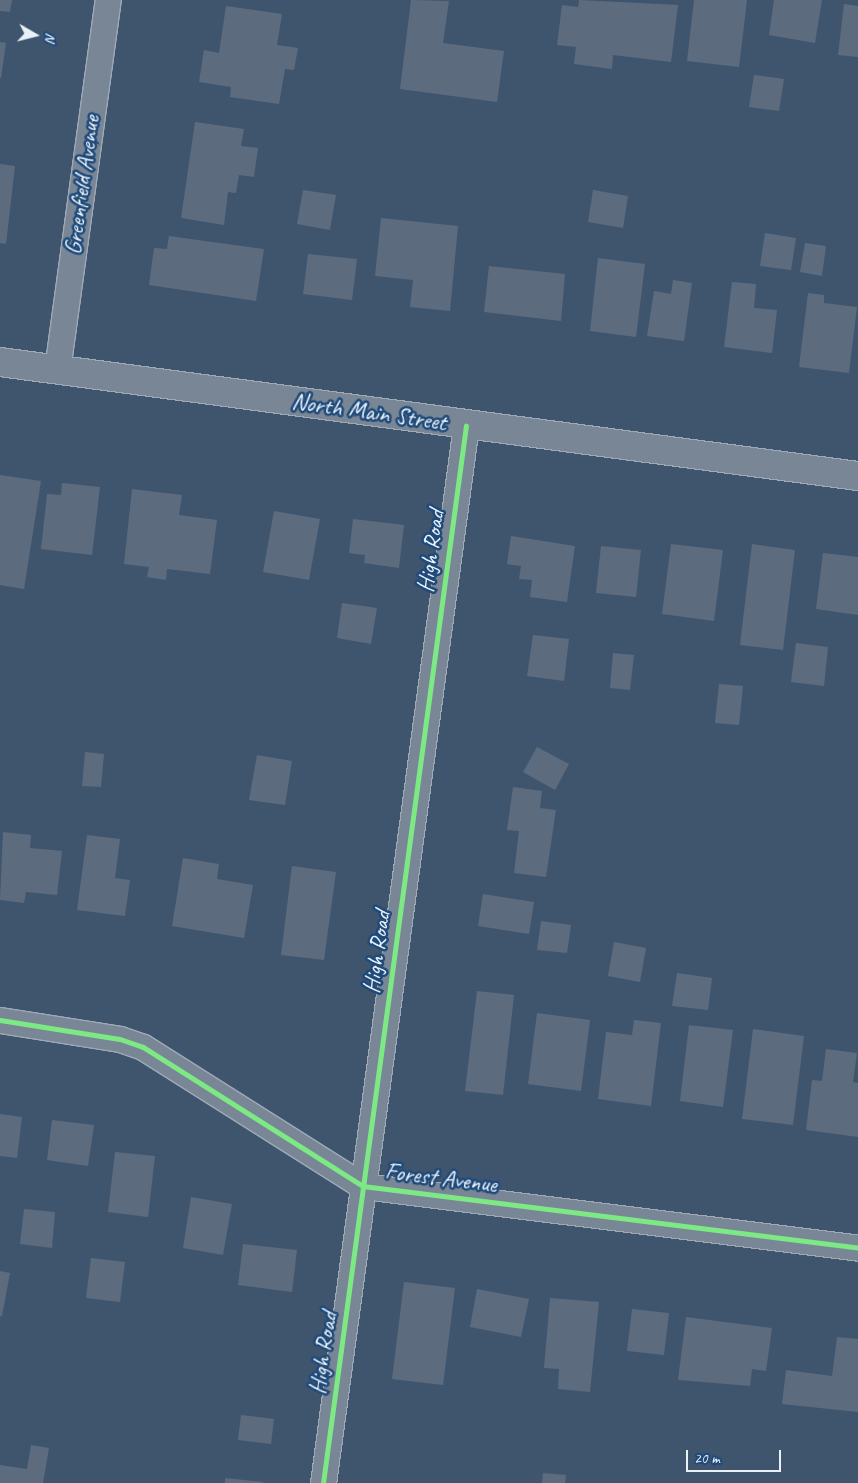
<!DOCTYPE html>
<style>
body{margin:0}
#map{position:relative;width:858px;height:1483px;overflow:hidden;background:#3f556e;font-family:Caveat,sans-serif}
div>[style]{position:absolute}
.building>*{inset:0;background:#5c6c7e}
.roads{filter:drop-shadow(1px 0 #9faab7) drop-shadow(-1px 0 #9faab7) drop-shadow(0 1px #9faab7) drop-shadow(0 -1px #9faab7)}
.minor>*{height:25px;margin:-12.5px;padding:0 12.5px;transform-origin:12.5px;border-radius:12.5px;background:#798695}
.tertiary>*{height:28px;margin:-14px;padding:0 14px;transform-origin:14px;border-radius:14px;background:#798695}
.cycleway>*{height:5px;margin:-2.5px;padding:0 2.5px;transform-origin:2.5px;border-radius:2.5px;background:#7ce984}
span{translate:-50% -50%;white-space:nowrap;text-align:center;line-height:1.15;-webkit-text-stroke:5px #1f4a7a;paint-order:stroke}
.street-label{font-size:24px;color:#e8f1f8}
.north{position:absolute;left:10px;top:10px;width:50px;height:50px;-webkit-text-stroke:4px #1f4a7a;paint-order:stroke;rotate:98deg;font-size:14px;font-weight:700;line-height:20px;text-align:center;color:#e8f1f8}
.north::after{content:'';display:block;margin:auto;width:18px;height:22px;background:#e8f1f8;clip-path:polygon(50% 0,100% 100%,50% 72%,0 100%)}
.scale{position:absolute;left:686px;top:1450px;width:95px;height:22px;box-sizing:border-box;border:2px solid #e8f1f8;border-top:0;padding-left:6px;font-size:15px;line-height:18px;white-space:nowrap;color:#e8f1f8;-webkit-text-stroke:4px #1f4a7a;paint-order:stroke}
</style>
<div id="map">
<div class="building">
<div style="clip-path:polygon(0 0,12px 0,10px 12px,0 11px)"></div>
<div style="clip-path:polygon(411px 0,449px 1px,443px 43px,504px 51px,497px 102px,400px 89px)"></div>
<div style="clip-path:polygon(579px 0,678px 5px,671px 62px,613px 55px,612px 69px,574px 64px,576px 47px,557px 45px,562px 5px,578px 7px)"></div>
<div style="clip-path:polygon(694px 0,747px 0,739px 67px,687px 61px)"></div>
<div style="clip-path:polygon(774px 0,822px 0,815px 43px,769px 35px)"></div>
<div style="clip-path:polygon(844px 4px,858px 6px,858px 57px,838px 55px)"></div>
<div style="clip-path:polygon(226px 6px,282px 14px,277px 45px,298px 48px,294px 70px,285px 69px,279px 104px,230px 97px,231px 87px,199px 82px,204px 50px,219px 53px)"></div>
<div style="clip-path:polygon(0 42px,6px 43px,1px 78px,0 78px)"></div>
<div style="clip-path:polygon(754px 75px,784px 79px,779px 111px,749px 107px)"></div>
<div style="clip-path:polygon(195px 122px,244px 129px,241px 146px,258px 148px,254px 177px,239px 175px,236px 193px,228px 192px,224px 225px,181px 218px)"></div>
<div style="clip-path:polygon(0 164px,15px 166px,6px 244px,0 243px)"></div>
<div style="clip-path:polygon(303px 190px,336px 195px,330px 230px,297px 224px)"></div>
<div style="clip-path:polygon(593px 190px,628px 196px,623px 228px,588px 222px)"></div>
<div style="clip-path:polygon(381px 218px,458px 226px,450px 311px,410px 307px,413px 280px,375px 276px)"></div>
<div style="clip-path:polygon(765px 233px,796px 238px,791px 270px,760px 266px)"></div>
<div style="clip-path:polygon(169px 236px,264px 249px,256px 301px,149px 285px,154px 248px,167px 249px)"></div>
<div style="clip-path:polygon(805px 243px,826px 246px,822px 276px,800px 272px)"></div>
<div style="clip-path:polygon(308px 254px,357px 259px,352px 300px,303px 294px)"></div>
<div style="clip-path:polygon(598px 258px,645px 264px,636px 337px,590px 331px)"></div>
<div style="clip-path:polygon(489px 266px,565px 274px,561px 321px,484px 312px)"></div>
<div style="clip-path:polygon(673px 280px,692px 283px,684px 341px,647px 336px,654px 291px,671px 294px)"></div>
<div style="clip-path:polygon(732px 282px,756px 284px,754px 308px,777px 310px,772px 353px,724px 347px)"></div>
<div style="clip-path:polygon(808px 293px,824px 295px,824px 303px,857px 307px,849px 373px,799px 367px)"></div>
<div style="clip-path:polygon(0 475px,41px 481px,24px 589px,0 585px)"></div>
<div style="clip-path:polygon(62px 483px,100px 487px,92px 555px,41px 549px,47px 494px,61px 495px)"></div>
<div style="clip-path:polygon(132px 489px,182px 495px,179px 515px,217px 520px,210px 574px,167px 569px,166px 580px,147px 577px,149px 567px,124px 564px)"></div>
<div style="clip-path:polygon(274px 511px,320px 519px,309px 580px,263px 572px)"></div>
<div style="clip-path:polygon(353px 519px,404px 525px,399px 568px,364px 563px,365px 555px,349px 553px)"></div>
<div style="clip-path:polygon(511px 536px,575px 546px,567px 602px,530px 597px,532px 580px,519px 579px,521px 566px,507px 564px)"></div>
<div style="clip-path:polygon(671px 544px,723px 550px,714px 621px,662px 614px)"></div>
<div style="clip-path:polygon(752px 544px,795px 550px,783px 650px,740px 645px)"></div>
<div style="clip-path:polygon(601px 546px,641px 550px,636px 597px,596px 593px)"></div>
<div style="clip-path:polygon(823px 553px,858px 557px,858px 615px,816px 609px)"></div>
<div style="clip-path:polygon(342px 603px,377px 608px,371px 644px,337px 638px)"></div>
<div style="clip-path:polygon(533px 635px,569px 639px,564px 681px,527px 676px)"></div>
<div style="clip-path:polygon(796px 643px,828px 647px,824px 686px,791px 682px)"></div>
<div style="clip-path:polygon(613px 653px,634px 655px,630px 690px,610px 688px)"></div>
<div style="clip-path:polygon(719px 684px,743px 686px,739px 725px,715px 723px)"></div>
<div style="clip-path:polygon(537px 747px,569px 764px,555px 790px,523px 772px)"></div>
<div style="clip-path:polygon(85px 752px,104px 754px,101px 787px,82px 786px)"></div>
<div style="clip-path:polygon(257px 755px,292px 761px,285px 805px,249px 800px)"></div>
<div style="clip-path:polygon(513px 787px,542px 791px,540px 808px,556px 810px,546px 877px,514px 873px,519px 831px,507px 830px)"></div>
<div style="clip-path:polygon(3px 832px,31px 835px,30px 848px,62px 851px,57px 895px,26px 892px,24px 903px,0 900px)"></div>
<div style="clip-path:polygon(87px 835px,120px 839px,115px 878px,130px 880px,125px 916px,77px 910px)"></div>
<div style="clip-path:polygon(183px 858px,219px 864px,217px 879px,253px 885px,244px 938px,172px 926px)"></div>
<div style="clip-path:polygon(292px 866px,336px 872px,324px 960px,281px 955px)"></div>
<div style="clip-path:polygon(483px 894px,534px 902px,529px 934px,478px 926px)"></div>
<div style="clip-path:polygon(541px 921px,571px 925px,567px 953px,537px 950px)"></div>
<div style="clip-path:polygon(614px 942px,646px 948px,640px 982px,608px 976px)"></div>
<div style="clip-path:polygon(677px 973px,712px 978px,708px 1010px,672px 1006px)"></div>
<div style="clip-path:polygon(477px 991px,514px 995px,503px 1095px,465px 1091px)"></div>
<div style="clip-path:polygon(537px 1013px,590px 1020px,581px 1091px,528px 1084px)"></div>
<div style="clip-path:polygon(634px 1020px,661px 1023px,651px 1106px,598px 1099px,606px 1032px,632px 1035px)"></div>
<div style="clip-path:polygon(689px 1025px,733px 1030px,723px 1107px,680px 1101px)"></div>
<div style="clip-path:polygon(753px 1029px,804px 1036px,793px 1125px,742px 1119px)"></div>
<div style="clip-path:polygon(826px 1049px,857px 1053px,853px 1082px,858px 1083px,858px 1137px,806px 1130px,812px 1080px,822px 1081px)"></div>
<div style="clip-path:polygon(0 1114px,22px 1117px,17px 1158px,0 1156px)"></div>
<div style="clip-path:polygon(52px 1120px,94px 1125px,88px 1166px,47px 1160px)"></div>
<div style="clip-path:polygon(115px 1152px,155px 1156px,148px 1217px,108px 1212px)"></div>
<div style="clip-path:polygon(191px 1197px,232px 1204px,223px 1255px,183px 1248px)"></div>
<div style="clip-path:polygon(24px 1209px,55px 1212px,52px 1248px,20px 1244px)"></div>
<div style="clip-path:polygon(243px 1244px,297px 1250px,292px 1292px,238px 1285px)"></div>
<div style="clip-path:polygon(91px 1258px,125px 1262px,120px 1302px,86px 1298px)"></div>
<div style="clip-path:polygon(0 1271px,10px 1273px,2px 1316px,0 1316px)"></div>
<div style="clip-path:polygon(404px 1282px,455px 1288px,443px 1385px,392px 1379px)"></div>
<div style="clip-path:polygon(477px 1289px,529px 1299px,521px 1337px,470px 1327px)"></div>
<div style="clip-path:polygon(550px 1298px,599px 1302px,590px 1392px,558px 1389px,559px 1369px,544px 1368px)"></div>
<div style="clip-path:polygon(632px 1309px,669px 1313px,664px 1355px,627px 1351px)"></div>
<div style="clip-path:polygon(686px 1317px,772px 1328px,766px 1371px,752px 1369px,750px 1386px,678px 1380px)"></div>
<div style="clip-path:polygon(837px 1337px,858px 1339px,858px 1412px,782px 1404px,786px 1370px,832px 1376px)"></div>
<div style="clip-path:polygon(241px 1415px,274px 1419px,271px 1444px,238px 1440px)"></div>
<div style="clip-path:polygon(31px 1445px,49px 1448px,43px 1483px,0 1483px,0 1465px,27px 1469px)"></div>
<div style="clip-path:polygon(543px 1473px,566px 1475px,565px 1483px,542px 1483px)"></div>
<div style="clip-path:polygon(225px 1478px,263px 1482px,263px 1483px,225px 1483px)"></div>
</div>
<div class="roads">
<div class="minor">
<div style="left:57px;top:370px;width:373px;rotate:-82.2deg"></div>
<div style="left:0;top:1020px;width:121px;rotate:9deg"></div>
<div style="left:120px;top:1039px;width:24px;rotate:19deg"></div>
<div style="left:143px;top:1047px;width:260px;rotate:32.3deg"></div>
<div style="left:363px;top:1186px;width:499px;rotate:7.1deg"></div>
<div style="left:323px;top:1483px;width:1067px;rotate:-82.3deg"></div>
</div>
<div class="tertiary">
<div style="left:0;top:362px;width:866px;rotate:7.57deg"></div>
</div>
</div>
<div class="cycleway">
<div style="left:0;top:1020px;width:121px;rotate:9deg"></div>
<div style="left:120px;top:1039px;width:24px;rotate:19deg"></div>
<div style="left:143px;top:1047px;width:260px;rotate:32.3deg"></div>
<div style="left:363px;top:1186px;width:499px;rotate:7.1deg"></div>
<div style="left:323px;top:1483px;width:1067px;rotate:-82.3deg"></div>
</div>
<div class="street-label">
<span style="left:82px;top:185px;rotate:-82deg">Greenfield Avenue</span>
<span style="left:369px;top:412px;rotate:8deg">North Main Street</span>
<span style="left:431px;top:551px;rotate:-82deg">High Road</span>
<span style="left:377px;top:952px;rotate:-82deg">High Road</span>
<span style="left:441px;top:1178px;rotate:7deg">Forest Avenue</span>
<span style="left:323px;top:1353px;rotate:-82deg">High Road</span>
</div>
<div class="north">N</div>
<div class="scale">20 m</div>
</div>
